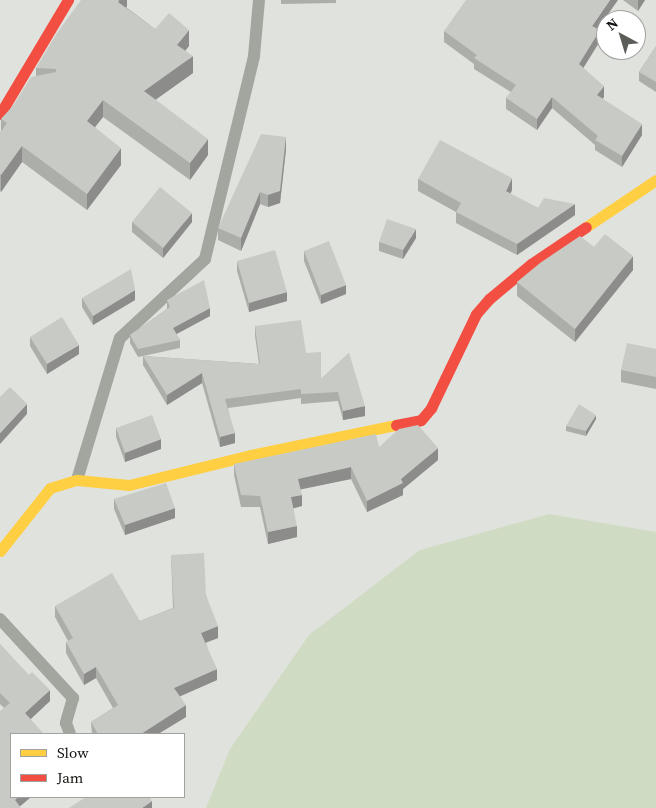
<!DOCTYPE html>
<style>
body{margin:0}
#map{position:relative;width:656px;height:808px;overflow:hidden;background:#e0e2dd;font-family:"Source Serif 4",serif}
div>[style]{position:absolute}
.green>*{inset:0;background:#d0dbc3}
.lane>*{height:12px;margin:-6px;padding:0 6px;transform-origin:6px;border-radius:6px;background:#a3a69f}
.slow>*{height:11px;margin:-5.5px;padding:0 5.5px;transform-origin:5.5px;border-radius:5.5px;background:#ffcf43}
.jam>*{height:11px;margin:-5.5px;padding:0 5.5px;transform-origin:5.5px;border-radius:5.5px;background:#f24e42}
.wall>*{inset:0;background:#acaeaa}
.shaded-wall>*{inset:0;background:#8c8d8b}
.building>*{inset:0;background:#c8cac6}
span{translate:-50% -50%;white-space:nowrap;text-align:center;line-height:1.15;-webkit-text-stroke:4px #fff;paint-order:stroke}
.legend{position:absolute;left:10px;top:733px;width:175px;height:65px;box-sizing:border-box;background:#fff;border:1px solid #a1a1a0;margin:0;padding:6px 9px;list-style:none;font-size:15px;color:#131511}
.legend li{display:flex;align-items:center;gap:10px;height:25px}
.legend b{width:25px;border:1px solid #a1a1a0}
.north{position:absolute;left:596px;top:10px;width:50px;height:50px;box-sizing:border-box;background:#fff;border:1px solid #a1a1a0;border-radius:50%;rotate:321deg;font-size:14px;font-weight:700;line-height:20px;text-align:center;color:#131511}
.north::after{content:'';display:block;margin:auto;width:18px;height:22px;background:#5b5d58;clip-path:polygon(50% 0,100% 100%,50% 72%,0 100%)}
</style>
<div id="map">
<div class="green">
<div style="clip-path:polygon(549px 514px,656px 532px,656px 808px,206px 808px,230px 749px,309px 635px,420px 550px)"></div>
</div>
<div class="lane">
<div style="left:77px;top:480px;width:148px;rotate:-73.2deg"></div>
<div style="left:120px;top:338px;width:116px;rotate:-42.9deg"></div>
<div style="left:205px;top:259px;width:209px;rotate:-76.4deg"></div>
<div style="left:254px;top:56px;width:56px;rotate:-84.9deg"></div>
<div style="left:0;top:619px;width:108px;rotate:47.3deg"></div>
<div style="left:73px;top:698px;width:26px;rotate:106deg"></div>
<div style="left:66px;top:723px;width:12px;rotate:70deg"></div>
</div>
<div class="slow">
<div style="left:586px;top:227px;width:84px;rotate:-33.9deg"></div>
<div style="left:0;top:551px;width:80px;rotate:-51.6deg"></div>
<div style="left:50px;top:488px;width:28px;rotate:-17deg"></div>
<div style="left:77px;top:480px;width:52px;rotate:5.5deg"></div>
<div style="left:129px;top:485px;width:126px;rotate:-13.8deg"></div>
<div style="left:251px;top:455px;width:148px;rotate:-11.7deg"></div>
</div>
<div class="jam">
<div style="left:0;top:114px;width:133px;rotate:-59.2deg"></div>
<div style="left:396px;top:425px;width:25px;rotate:-11deg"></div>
<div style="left:421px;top:420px;width:16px;rotate:-50deg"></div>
<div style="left:431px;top:408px;width:104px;rotate:-64.4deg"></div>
<div style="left:476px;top:314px;width:20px;rotate:-49deg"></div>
<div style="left:489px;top:299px;width:55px;rotate:-39.8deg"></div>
<div style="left:531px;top:264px;width:66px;rotate:-33.9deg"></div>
</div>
<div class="wall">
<div style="clip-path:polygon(127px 0,127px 6px,126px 7px,155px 29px,189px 46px,185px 51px,193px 73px,155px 100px,208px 155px,190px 180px,103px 117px,95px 127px,121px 165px,87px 210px,22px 162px,1px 192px,0 191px,0 133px,1px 131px,1px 119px,13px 106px,36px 76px,36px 68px)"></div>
<div style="clip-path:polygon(281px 0,336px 0,336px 3px,281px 4px)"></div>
<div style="clip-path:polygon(623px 0,645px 0,638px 11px)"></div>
<div style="clip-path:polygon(598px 29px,600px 41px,583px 68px,604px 97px,602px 99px,642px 135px,622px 167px,595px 150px,595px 145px,552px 108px,537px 130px,506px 109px,506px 98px,511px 92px,474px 69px,474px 64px,444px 42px,444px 31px)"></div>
<div style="clip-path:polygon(656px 46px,656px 92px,639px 81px,639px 72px)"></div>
<div style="clip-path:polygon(286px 149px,280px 203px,268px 207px,260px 204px,241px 251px,218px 240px,218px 228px)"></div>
<div style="clip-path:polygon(418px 179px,512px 190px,510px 194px,538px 208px,575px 215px,517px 255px,456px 223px,456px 212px,418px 191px)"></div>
<div style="clip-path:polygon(132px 222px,192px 222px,163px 258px,132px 232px)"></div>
<div style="clip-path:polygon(416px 238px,403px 259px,379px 251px,379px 242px)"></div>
<div style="clip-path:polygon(594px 247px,633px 270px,575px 342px,517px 296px,517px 282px)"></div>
<div style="clip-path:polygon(304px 251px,346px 294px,321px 304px,304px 261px)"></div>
<div style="clip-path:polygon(237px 261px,287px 301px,249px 312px,237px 271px)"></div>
<div style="clip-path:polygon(82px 298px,135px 300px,93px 325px,82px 307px)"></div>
<div style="clip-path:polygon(167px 300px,210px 316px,176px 334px,180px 340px,180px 348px,143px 356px,259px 364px,255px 336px,255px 326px,306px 353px,321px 379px,349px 353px,365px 416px,343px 420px,338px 401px,301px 404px,301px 398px,228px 408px,235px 443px,220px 447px,202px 383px,167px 405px,143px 365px,143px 356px,138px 357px,130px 343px,130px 335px,167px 309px)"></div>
<div style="clip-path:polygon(30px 337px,79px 354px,47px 374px,30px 346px)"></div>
<div style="clip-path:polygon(656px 349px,656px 389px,621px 382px,621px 370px)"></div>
<div style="clip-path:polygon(596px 419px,586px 436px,566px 431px,566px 426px)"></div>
<div style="clip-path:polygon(116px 428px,161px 449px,125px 462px,116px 437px)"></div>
<div style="clip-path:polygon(379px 447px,438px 460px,403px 489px,403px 495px,367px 512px,351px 479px,300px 489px,302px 506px,293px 508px,297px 537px,268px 544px,260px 507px,241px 507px,234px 475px,234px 464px)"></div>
<div style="clip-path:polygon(114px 499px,175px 518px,125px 535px,114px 509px)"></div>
<div style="clip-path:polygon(171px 555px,206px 595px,218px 638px,206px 643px,217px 680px,180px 696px,186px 717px,158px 734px,92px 734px,91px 722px,113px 708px,96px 678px,84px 685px,66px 653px,66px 642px,68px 641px,55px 617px,55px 606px,140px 621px,173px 608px)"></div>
<div style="clip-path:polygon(0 644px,50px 701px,31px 719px,11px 797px,31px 797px,20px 806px,0 808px,4px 708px,0 704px)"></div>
</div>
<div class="shaded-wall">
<div style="clip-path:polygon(119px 0,127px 0,127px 6px,118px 18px,118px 2px)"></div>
<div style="clip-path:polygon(610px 0,618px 0,592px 37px,592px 26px)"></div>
<div style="clip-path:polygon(638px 0,645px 0,638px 11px)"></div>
<div style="clip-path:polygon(189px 30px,189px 46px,177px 61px,177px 45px)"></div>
<div style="clip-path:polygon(600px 30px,600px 41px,579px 75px,579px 64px)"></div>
<div style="clip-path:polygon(193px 56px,193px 73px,144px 108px,144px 91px)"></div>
<div style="clip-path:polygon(604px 86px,604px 97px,597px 106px,597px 95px)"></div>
<div style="clip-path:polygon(552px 97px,552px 108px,537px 130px,537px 119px)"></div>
<div style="clip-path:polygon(103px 100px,103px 117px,87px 137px,87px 121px)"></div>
<div style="clip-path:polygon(642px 124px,642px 135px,622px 167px,622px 156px)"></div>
<div style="clip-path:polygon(286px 137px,286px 149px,280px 203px,268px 207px,268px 195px)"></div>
<div style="clip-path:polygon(208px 139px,208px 155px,190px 180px,190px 163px)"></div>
<div style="clip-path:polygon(22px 146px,22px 162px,1px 192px,1px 175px)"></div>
<div style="clip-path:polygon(121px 148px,121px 165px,87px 210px,87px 194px)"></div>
<div style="clip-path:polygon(512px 178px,512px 190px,506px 203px,506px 191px)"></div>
<div style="clip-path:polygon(260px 192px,260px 204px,241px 251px,241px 238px)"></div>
<div style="clip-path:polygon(575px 204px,575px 215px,517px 255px,517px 244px)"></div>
<div style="clip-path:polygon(192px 213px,192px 222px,163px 258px,163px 248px)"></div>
<div style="clip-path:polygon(416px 229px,416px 238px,403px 259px,403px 250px)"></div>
<div style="clip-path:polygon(633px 256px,633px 270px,575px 342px,575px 329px)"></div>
<div style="clip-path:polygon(346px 285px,346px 294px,321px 304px,321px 295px)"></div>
<div style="clip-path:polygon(135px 290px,135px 300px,93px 325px,93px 316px)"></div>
<div style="clip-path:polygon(287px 292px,287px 301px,249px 312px,249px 303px)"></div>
<div style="clip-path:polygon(210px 308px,210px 316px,173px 336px,173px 328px)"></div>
<div style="clip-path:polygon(79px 345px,79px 354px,47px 374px,47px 364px)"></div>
<div style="clip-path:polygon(202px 373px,202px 383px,167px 405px,167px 395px)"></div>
<div style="clip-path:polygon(27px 404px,27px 414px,0 444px,0 433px)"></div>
<div style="clip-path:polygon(365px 406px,365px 416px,343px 420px,343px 411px)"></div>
<div style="clip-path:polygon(596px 415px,596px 419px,586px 436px,586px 431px)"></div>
<div style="clip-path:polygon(235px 433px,235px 443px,220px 447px,220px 437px)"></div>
<div style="clip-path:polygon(161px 439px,161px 449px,125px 462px,125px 453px)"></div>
<div style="clip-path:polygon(438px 448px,438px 460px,403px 489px,403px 495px,367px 512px,367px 501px,401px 479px)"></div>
<div style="clip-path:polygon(351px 467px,351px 479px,298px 490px,298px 479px)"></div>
<div style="clip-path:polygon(302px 495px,302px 506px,291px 509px,291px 497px)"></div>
<div style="clip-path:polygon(175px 508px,175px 518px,125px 535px,125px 525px)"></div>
<div style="clip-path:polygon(297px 526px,297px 537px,268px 544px,268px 532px)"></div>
<div style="clip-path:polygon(218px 626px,218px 638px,201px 644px,201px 633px)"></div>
<div style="clip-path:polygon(96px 667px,96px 678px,84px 685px,84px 674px)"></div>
<div style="clip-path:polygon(217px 669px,217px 680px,174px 699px,174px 688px)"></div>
<div style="clip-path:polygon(50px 690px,50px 701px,25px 724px,25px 713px)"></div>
<div style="clip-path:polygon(186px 705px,186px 717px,158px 734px,141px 734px)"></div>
<div style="clip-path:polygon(18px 797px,31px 797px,18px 808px,15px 800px)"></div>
<div style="clip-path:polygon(152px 801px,152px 808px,142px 808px)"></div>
</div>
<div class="building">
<div style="clip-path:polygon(81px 0,119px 0,118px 2px,155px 29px,169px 13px,189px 30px,177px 45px,193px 56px,144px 91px,208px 139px,190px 163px,103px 100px,87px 121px,121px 148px,87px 194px,22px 146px,1px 175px,0 174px,0 133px,7px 123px,1px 119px,13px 106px,31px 77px,56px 72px,56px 69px,36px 68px,57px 33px)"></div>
<div style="clip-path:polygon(466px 0,610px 0,592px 26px,600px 30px,579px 64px,604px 86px,597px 95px,642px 124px,622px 156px,595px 140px,598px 136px,552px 97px,537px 119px,506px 98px,516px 85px,474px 58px,477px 55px,444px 31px)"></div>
<div style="clip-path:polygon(656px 46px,656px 82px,639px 72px)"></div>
<div style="clip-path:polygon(261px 134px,286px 137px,280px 191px,268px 195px,260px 192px,241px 238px,218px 228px)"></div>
<div style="clip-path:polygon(440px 140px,512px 178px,506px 191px,538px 208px,544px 198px,575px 204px,517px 244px,456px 212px,461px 203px,418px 179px)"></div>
<div style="clip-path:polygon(160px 187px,192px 213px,163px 248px,132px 222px)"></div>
<div style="clip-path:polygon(387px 219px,416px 229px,403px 250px,379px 242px)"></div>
<div style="clip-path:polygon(605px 234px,633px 256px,575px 329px,517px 282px,540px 263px,580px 236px,594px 247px)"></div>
<div style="clip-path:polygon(329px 241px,346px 285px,321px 295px,304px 251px)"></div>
<div style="clip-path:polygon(275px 250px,287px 292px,249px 303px,237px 261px)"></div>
<div style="clip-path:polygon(131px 269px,135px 290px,93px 316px,82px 298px)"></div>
<div style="clip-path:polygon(204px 280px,210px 308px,173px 328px,180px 340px,138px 349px,130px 335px,170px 307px,167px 300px)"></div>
<div style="clip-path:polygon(62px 317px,79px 345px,47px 364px,30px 337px)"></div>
<div style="clip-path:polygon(301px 320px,306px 353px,321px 352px,321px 379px,349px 353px,365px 406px,343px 411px,338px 392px,301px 394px,301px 389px,225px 399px,235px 433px,220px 437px,202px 373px,167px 395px,143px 356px,260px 364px,255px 326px)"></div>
<div style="clip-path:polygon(627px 343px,656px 349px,656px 377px,621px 370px)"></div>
<div style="clip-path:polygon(10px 387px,27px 404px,0 433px,0 397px)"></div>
<div style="clip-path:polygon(579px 404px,596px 415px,586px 431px,566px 426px)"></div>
<div style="clip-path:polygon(152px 415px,161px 439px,125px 453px,116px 428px)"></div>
<div style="clip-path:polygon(418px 425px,438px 448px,401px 479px,403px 483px,367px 501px,351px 467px,298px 479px,302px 495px,291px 497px,297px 526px,268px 532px,260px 496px,241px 495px,234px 464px,376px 434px,379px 447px,399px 429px)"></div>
<div style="clip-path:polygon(166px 483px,175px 508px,125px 525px,114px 499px)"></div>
<div style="clip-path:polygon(204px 553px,206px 595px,218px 626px,201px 633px,217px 669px,174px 688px,186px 705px,141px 734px,98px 734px,91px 722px,118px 705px,96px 667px,84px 674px,66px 642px,73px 638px,55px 606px,112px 573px,140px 621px,174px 608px,171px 555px)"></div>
<div style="clip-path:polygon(0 644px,29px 675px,32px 672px,50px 690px,25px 713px,44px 734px,11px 734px,11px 797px,18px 797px,15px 800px,21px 808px,0 808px,0 711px,10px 703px,0 693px)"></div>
<div style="clip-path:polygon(86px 797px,149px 797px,152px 801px,142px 808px,69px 808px)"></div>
</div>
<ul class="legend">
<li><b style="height:6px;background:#ffcf43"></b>Slow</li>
<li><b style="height:6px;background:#f24e42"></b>Jam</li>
</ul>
<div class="north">N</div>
</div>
